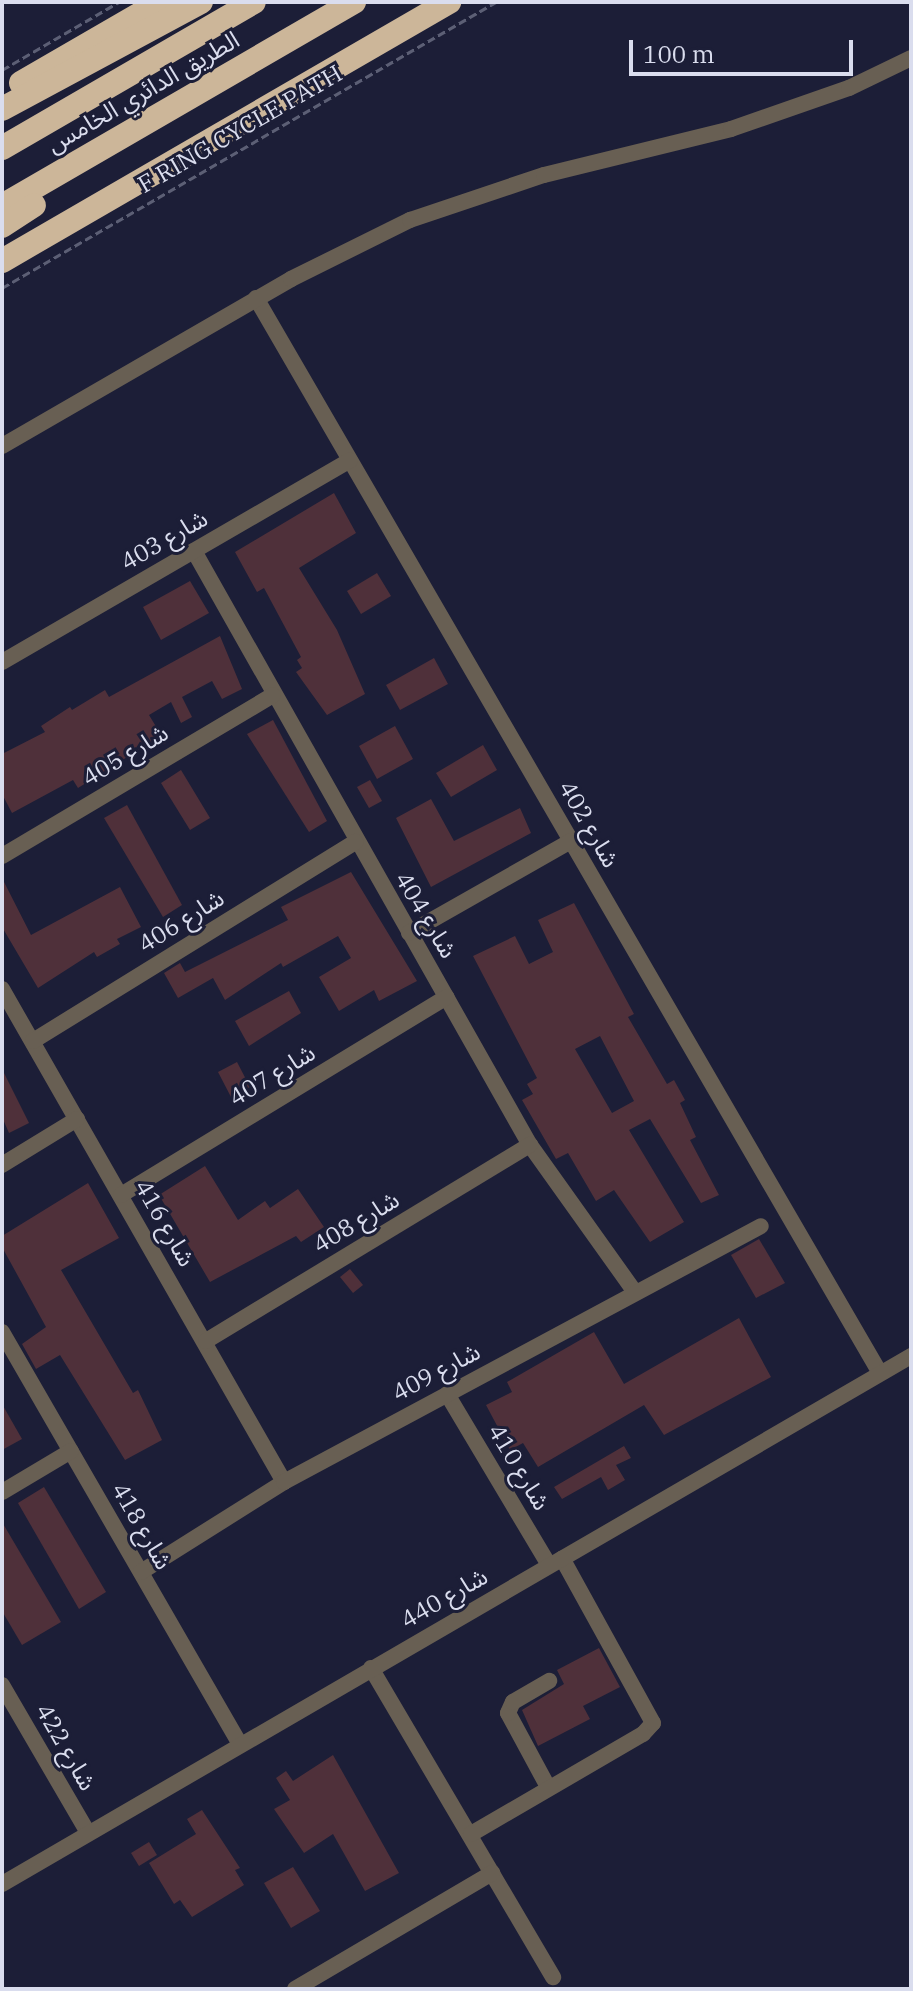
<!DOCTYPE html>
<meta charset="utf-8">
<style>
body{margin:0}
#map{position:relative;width:913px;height:1991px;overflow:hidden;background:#1c1e37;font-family:"IBM Plex Serif","Noto Sans Arabic",serif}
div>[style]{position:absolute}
.building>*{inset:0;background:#4f303a}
.path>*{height:3px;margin-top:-1.5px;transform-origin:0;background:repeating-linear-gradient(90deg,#5c5f75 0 8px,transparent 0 12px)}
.minor>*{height:16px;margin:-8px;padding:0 8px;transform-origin:8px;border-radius:8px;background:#685f53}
.highway>*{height:24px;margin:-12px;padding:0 12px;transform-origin:12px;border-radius:12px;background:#ccb699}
span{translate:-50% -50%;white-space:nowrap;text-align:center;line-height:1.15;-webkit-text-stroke:6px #1c1e37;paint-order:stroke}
.street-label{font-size:24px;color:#daddee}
.frame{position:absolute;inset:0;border:4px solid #daddee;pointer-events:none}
.scale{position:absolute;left:629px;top:40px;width:224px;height:36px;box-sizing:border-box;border:4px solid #daddee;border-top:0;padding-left:10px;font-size:24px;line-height:28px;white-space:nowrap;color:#daddee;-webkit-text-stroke:6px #1c1e37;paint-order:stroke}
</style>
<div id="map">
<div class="building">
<div style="clip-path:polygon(334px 493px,356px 533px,299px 568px,337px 630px,365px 694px,327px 715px,296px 672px,302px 668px,297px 660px,301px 657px,264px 588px,257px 592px,235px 552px)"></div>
<div style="clip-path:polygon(377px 573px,391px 596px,361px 614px,347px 591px)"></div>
<div style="clip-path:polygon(190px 581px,209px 613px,161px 640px,143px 607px)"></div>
<div style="clip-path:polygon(220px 636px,242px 689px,222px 699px,212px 681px,182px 697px,192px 717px,181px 723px,171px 702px,149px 715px,166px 743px,155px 749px,151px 742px,78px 788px,73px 780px,12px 813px,2px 794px,2px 754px,45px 732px,41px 726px,70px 707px,72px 710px,105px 690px,109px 697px)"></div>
<div style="clip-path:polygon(434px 658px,448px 684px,400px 710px,386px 685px)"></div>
<div style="clip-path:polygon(273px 720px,327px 821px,309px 832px,247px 734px)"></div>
<div style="clip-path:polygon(395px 726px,413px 759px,377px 779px,359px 746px)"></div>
<div style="clip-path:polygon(483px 745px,497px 770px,451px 797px,436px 773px)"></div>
<div style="clip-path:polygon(181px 770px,210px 818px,190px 830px,161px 783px)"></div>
<div style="clip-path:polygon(370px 780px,382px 801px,369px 808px,357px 787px)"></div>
<div style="clip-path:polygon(431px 799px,454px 841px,520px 808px,531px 833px,431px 887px,396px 818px)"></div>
<div style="clip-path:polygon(127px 805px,182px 905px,163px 917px,104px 818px)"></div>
<div style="clip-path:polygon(351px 872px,417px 981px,379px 1001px,374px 990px,339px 1011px,319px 977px,351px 958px,338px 936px,283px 967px,281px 963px,225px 1000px,213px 978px,178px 998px,164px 973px,180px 963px,185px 972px,288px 920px,281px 907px)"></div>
<div style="clip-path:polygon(2px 878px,31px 935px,120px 887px,141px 927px,117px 939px,120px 944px,97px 957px,94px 952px,38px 988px,2px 927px)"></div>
<div style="clip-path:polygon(evenodd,574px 903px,634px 1014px,628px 1017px,667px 1084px,674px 1080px,685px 1100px,680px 1103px,696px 1137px,690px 1140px,719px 1195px,701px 1203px,650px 1119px,629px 1130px,684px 1222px,650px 1242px,614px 1190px,596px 1201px,568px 1153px,556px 1159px,522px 1100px,533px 1094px,527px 1084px,537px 1078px,473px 956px,515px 936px,529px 964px,553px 952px,538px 920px,574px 903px,600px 1036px,634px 1101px,612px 1113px,575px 1049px,600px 1036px)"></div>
<div style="clip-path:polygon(289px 991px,301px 1013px,249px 1046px,235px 1021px)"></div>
<div style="clip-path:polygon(237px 1062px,250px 1087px,231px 1097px,218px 1072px)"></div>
<div style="clip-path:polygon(2px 1069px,29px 1123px,9px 1133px,2px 1117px)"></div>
<div style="clip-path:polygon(205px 1166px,238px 1220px,265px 1201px,270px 1208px,298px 1189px,324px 1227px,301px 1242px,296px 1236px,210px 1282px,159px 1195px)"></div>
<div style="clip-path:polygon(88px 1183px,119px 1238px,61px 1270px,133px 1393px,138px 1390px,162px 1440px,125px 1460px,60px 1355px,36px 1369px,22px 1344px,46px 1327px,2px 1247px,2px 1236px)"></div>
<div style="clip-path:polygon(759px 1239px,785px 1283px,756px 1298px,731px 1255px)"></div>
<div style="clip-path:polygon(350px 1269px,363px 1285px,353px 1293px,340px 1277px)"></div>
<div style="clip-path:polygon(739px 1318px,771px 1377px,664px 1435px,644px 1405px,538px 1467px,523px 1443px,510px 1450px,486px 1405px,512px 1392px,507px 1382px,594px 1332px,624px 1384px)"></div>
<div style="clip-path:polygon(2px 1404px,22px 1439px,2px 1450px)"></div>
<div style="clip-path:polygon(624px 1446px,631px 1458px,616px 1465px,625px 1480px,608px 1490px,601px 1477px,562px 1499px,554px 1487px)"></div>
<div style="clip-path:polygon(44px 1487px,106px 1592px,79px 1609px,18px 1503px)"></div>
<div style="clip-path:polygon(2px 1522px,61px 1622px,22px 1645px,2px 1611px)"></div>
<div style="clip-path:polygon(599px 1648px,620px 1687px,583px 1706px,590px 1719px,538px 1746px,522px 1710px,564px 1684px,557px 1670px)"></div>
<div style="clip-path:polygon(333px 1755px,399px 1873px,365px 1891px,333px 1834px,304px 1853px,274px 1809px,290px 1800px,276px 1778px,286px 1771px,293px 1781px)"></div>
<div style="clip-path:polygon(202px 1810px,240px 1868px,235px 1870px,244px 1885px,192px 1917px,180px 1900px,174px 1904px,149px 1863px,196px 1834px,187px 1819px)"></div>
<div style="clip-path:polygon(149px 1842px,157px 1855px,139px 1866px,131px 1853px)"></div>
<div style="clip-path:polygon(293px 1867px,320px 1911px,291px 1928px,264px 1883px)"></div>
</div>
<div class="path">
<div style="left:2px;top:70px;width:135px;rotate:-30.2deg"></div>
<div style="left:2px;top:288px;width:571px;rotate:-30.07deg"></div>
</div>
<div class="minor">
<div style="left:256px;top:298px;width:1243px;rotate:59.87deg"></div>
<div style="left:2px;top:446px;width:334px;rotate:-30deg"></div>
<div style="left:291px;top:279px;width:133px;rotate:-26.4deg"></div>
<div style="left:410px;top:220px;width:141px;rotate:-18.6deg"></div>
<div style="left:544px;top:175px;width:193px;rotate:-13.8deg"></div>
<div style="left:731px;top:129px;width:125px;rotate:-19.2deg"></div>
<div style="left:849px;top:88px;width:69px;rotate:-25.8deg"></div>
<div style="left:194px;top:551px;width:682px;rotate:60.51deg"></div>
<div style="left:530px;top:1145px;width:181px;rotate:54.5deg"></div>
<div style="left:2px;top:662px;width:402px;rotate:-30.1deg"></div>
<div style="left:2px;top:856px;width:315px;rotate:-30.7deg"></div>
<div style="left:409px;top:933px;width:186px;rotate:-29.6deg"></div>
<div style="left:2px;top:989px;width:568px;rotate:60.23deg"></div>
<div style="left:33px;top:1041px;width:379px;rotate:-31.7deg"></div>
<div style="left:2px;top:1165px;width:88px;rotate:-31.5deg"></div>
<div style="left:121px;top:1195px;width:381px;rotate:-31.3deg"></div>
<div style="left:2px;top:1332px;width:476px;rotate:60deg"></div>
<div style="left:206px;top:1341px;width:379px;rotate:-31.2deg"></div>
<div style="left:447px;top:1394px;width:199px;rotate:59.2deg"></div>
<div style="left:2px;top:1492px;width:80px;rotate:-30.7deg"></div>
<div style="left:141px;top:1572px;width:169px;rotate:-32.2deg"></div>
<div style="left:284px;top:1482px;width:541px;rotate:-28.22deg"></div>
<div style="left:371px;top:1668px;width:359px;rotate:59.5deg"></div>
<div style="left:2px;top:1685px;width:171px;rotate:59.8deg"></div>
<div style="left:548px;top:1787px;width:84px;rotate:-118.4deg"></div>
<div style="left:508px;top:1713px;width:12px;rotate:-66deg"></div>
<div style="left:513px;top:1702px;width:42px;rotate:-30.3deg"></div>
<div style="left:471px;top:1834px;width:199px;rotate:-30.2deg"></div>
<div style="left:643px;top:1734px;width:15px;rotate:-48deg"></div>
<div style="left:653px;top:1723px;width:188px;rotate:-118.9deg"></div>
<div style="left:2px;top:1884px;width:1051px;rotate:-30.15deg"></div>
<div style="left:295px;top:1989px;width:229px;rotate:-30.5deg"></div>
</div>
<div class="highway">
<div style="left:21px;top:83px;width:162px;rotate:-30.1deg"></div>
<div style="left:2px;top:109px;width:226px;rotate:-28.3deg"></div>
<div style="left:2px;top:148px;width:291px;rotate:-30.1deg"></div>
<div style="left:2px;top:206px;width:407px;rotate:-30.1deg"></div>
<div style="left:2px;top:226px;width:38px;rotate:-33deg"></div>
<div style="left:2px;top:261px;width:517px;rotate:-30.09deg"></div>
</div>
<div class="street-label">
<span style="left:143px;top:92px;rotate:-30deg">الطريق الدائري الخامس</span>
<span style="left:240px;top:129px;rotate:-30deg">F RING CYCLE PATH</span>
<span style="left:164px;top:540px;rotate:-30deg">شارع 403</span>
<span style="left:125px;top:755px;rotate:-31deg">شارع 405</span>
<span style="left:589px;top:824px;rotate:60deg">شارع 402</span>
<span style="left:426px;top:915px;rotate:59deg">شارع 404</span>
<span style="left:181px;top:921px;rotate:-32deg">شارع 406</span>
<span style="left:272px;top:1075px;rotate:-31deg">شارع 407</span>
<span style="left:356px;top:1222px;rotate:-31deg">شارع 408</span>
<span style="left:165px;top:1223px;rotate:60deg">شارع 416</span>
<span style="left:436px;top:1372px;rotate:-28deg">شارع 409</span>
<span style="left:519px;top:1467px;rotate:59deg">شارع 410</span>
<span style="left:142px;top:1526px;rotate:60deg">شارع 418</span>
<span style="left:444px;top:1598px;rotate:-30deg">شارع 440</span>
<span style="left:66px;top:1747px;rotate:60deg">شارع 422</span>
</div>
<div class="frame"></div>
<div class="scale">100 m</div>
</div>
